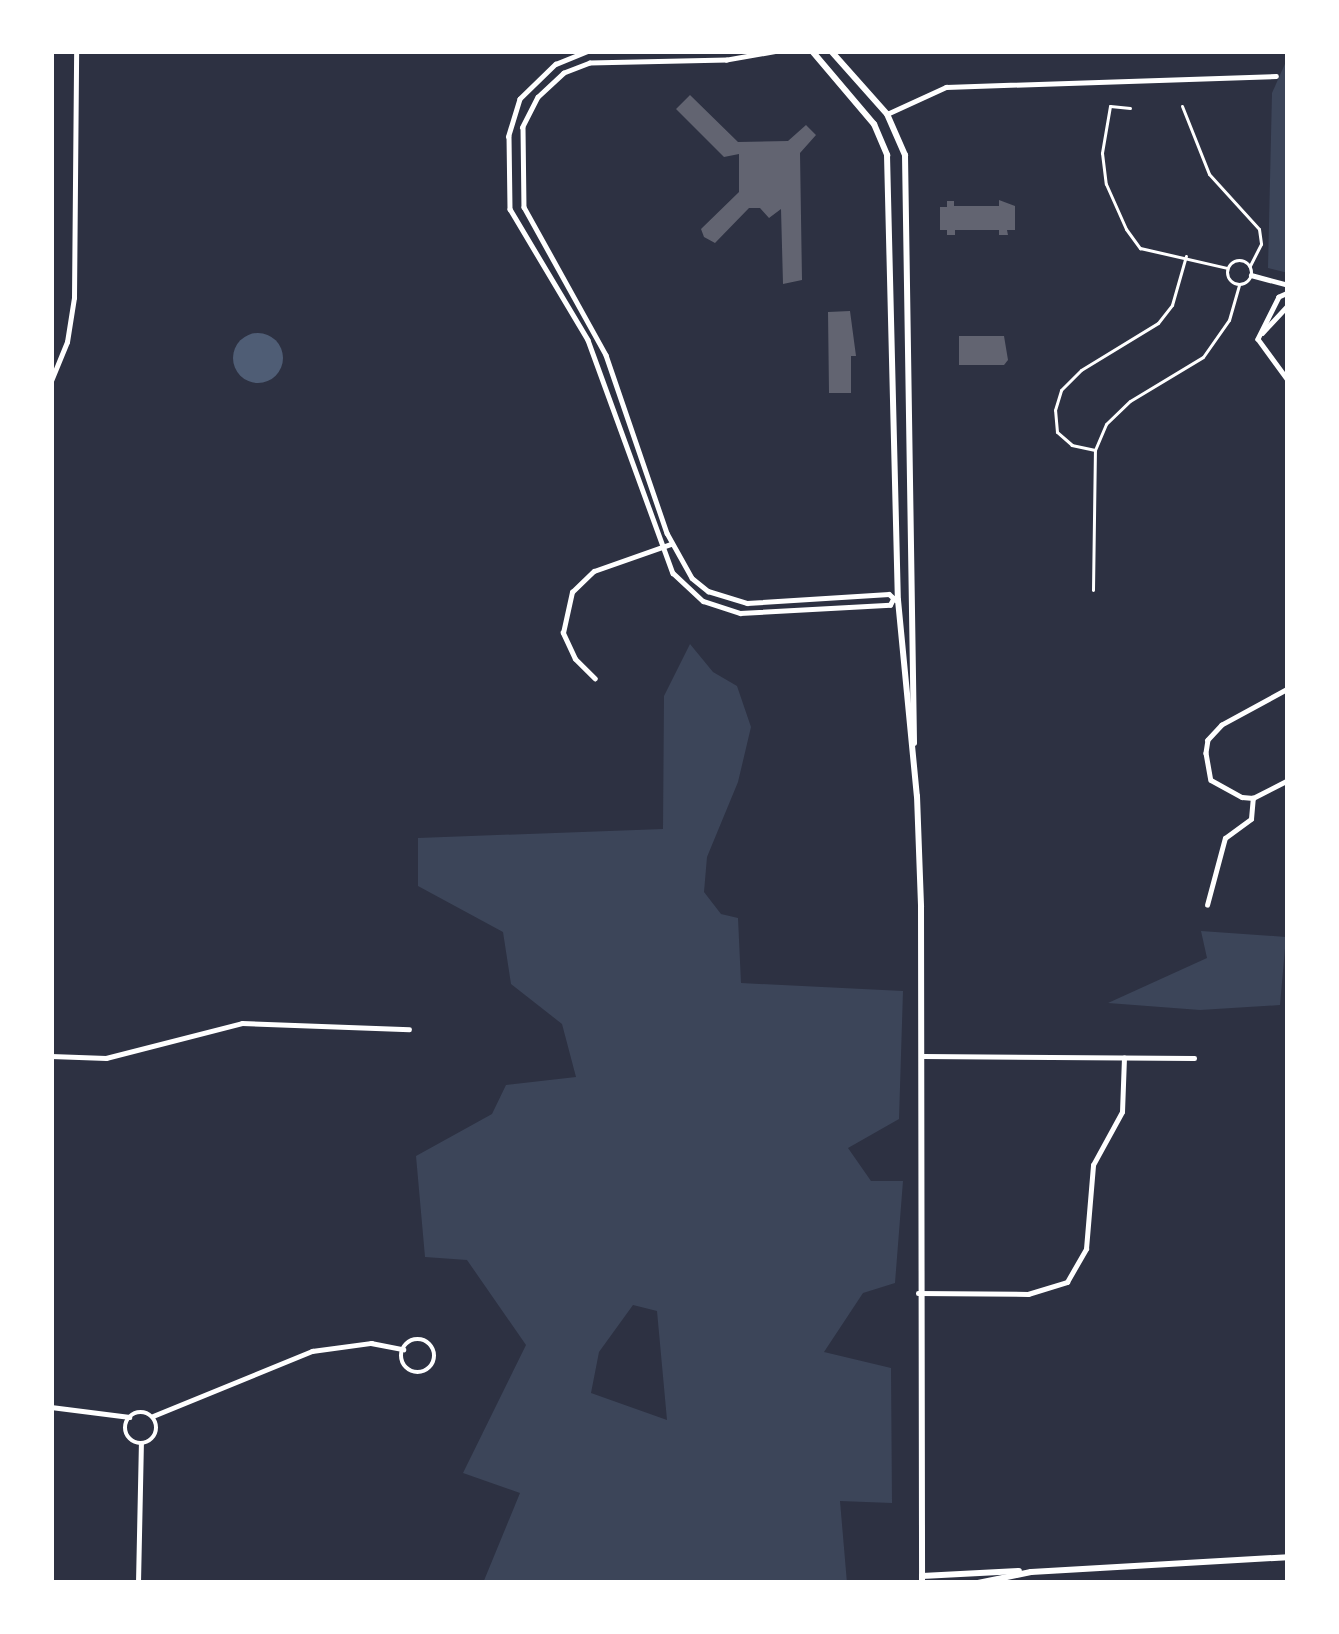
<!DOCTYPE html>
<style>
body{margin:0}
#map{position:relative;width:1339px;height:1634px;overflow:hidden;background:#2d3142;font-family:"Noto Serif",serif}
div>[style]{position:absolute}
.green>*{inset:0;background:#3c4559}
.water>*{inset:0;background:#4f5d75}
.round{border-radius:50%}
.building>*{inset:0;background:#626471}
.service>*{height:3px;margin:-1.5px;padding:0 1.5px;transform-origin:1.5px;border-radius:1.5px;background:#fff}
.service>.ring{margin:-1.5px;padding:0;box-sizing:content-box;background:none;border:3px solid #fff;border-radius:50%}
.minor>*{height:4.5px;margin:-2.25px;padding:0 2.25px;transform-origin:2.25px;border-radius:2.25px;background:#fff}
.minor>.ring{margin:-2.25px;padding:0;box-sizing:content-box;background:none;border:4.5px solid #fff;border-radius:50%}
.tertiary>*{height:6px;margin:-3px;padding:0 3px;transform-origin:3px;border-radius:3px;background:#fff}
.secondary>*{height:6px;margin:-3px;padding:0 3px;transform-origin:3px;border-radius:3px;background:#fff}
span{translate:-50% -50%;white-space:nowrap;text-align:center;line-height:1.15;-webkit-text-stroke:9px #fff;paint-order:stroke}
.frame{position:absolute;inset:0;border:54px solid #fff;pointer-events:none}
</style>
<div id="map">
<div class="green">
<div style="clip-path:polygon(1288px 57px,1288px 273px,1268px 268px,1272px 93px)"></div>
<div style="clip-path:polygon(evenodd,690px 644px,713px 672px,737px 686px,751px 727px,738px 782px,707px 857px,704px 892px,721px 914px,738px 918px,741px 983px,903px 991px,899px 1119px,848px 1148px,871px 1181px,903px 1181px,895px 1283px,863px 1293px,824px 1352px,891px 1368px,892px 1503px,840px 1501px,847px 1583px,483px 1583px,520px 1493px,463px 1473px,526px 1345px,467px 1260px,425px 1257px,416px 1156px,492px 1114px,506px 1085px,576px 1077px,562px 1024px,511px 984px,503px 932px,418px 886px,418px 838px,663px 829px,664px 696px,690px 644px,633px 1305px,657px 1311px,667px 1420px,591px 1393px,599px 1352px,633px 1305px)"></div>
<div style="clip-path:polygon(1201px 931px,1286px 937px,1280px 1005px,1200px 1010px,1108px 1003px,1207px 958px)"></div>
</div>
<div class="water">
<div class="round" style="left:233px;top:333px;width:50px;height:50px"></div>
</div>
<div class="building">
<div style="clip-path:polygon(690px 95px,738px 142px,788px 141px,806px 125px,816px 135px,800px 153px,802px 280px,783px 284px,781px 209px,769px 218px,760px 208px,749px 208px,715px 243px,704px 237px,701px 229px,739px 192px,739px 154px,724px 157px,676px 109px)"></div>
<div style="clip-path:polygon(999px 200px,1015px 206px,1015px 230px,1007px 230px,1008px 235px,999px 235px,999px 230px,955px 230px,955px 235px,947px 235px,947px 230px,940px 230px,940px 207px,947px 207px,947px 201px,954px 201px,954px 206px,999px 206px)"></div>
<div style="clip-path:polygon(850px 311px,856px 356px,851px 356px,851px 393px,829px 393px,828px 312px)"></div>
<div style="clip-path:polygon(959px 336px,1004px 336px,1008px 360px,1004px 365px,959px 365px)"></div>
</div>
<div class="service">
<div style="left:1182px;top:106px;width:73px;rotate:68.3deg"></div>
<div style="left:1209px;top:174px;width:74px;rotate:47.7deg"></div>
<div style="left:1259px;top:229px;width:15px;rotate:82deg"></div>
<div style="left:1261px;top:244px;width:25px;rotate:117deg"></div>
<div style="left:1130px;top:108px;width:20px;rotate:-174deg"></div>
<div style="left:1110px;top:106px;width:48px;rotate:99.7deg"></div>
<div style="left:1102px;top:153px;width:31px;rotate:83deg"></div>
<div style="left:1106px;top:184px;width:49px;rotate:66deg"></div>
<div style="left:1126px;top:229px;width:24px;rotate:54deg"></div>
<div style="left:1140px;top:248px;width:89px;rotate:12.9deg"></div>
<div class="ring" style="left:1227px;top:260px;width:21px;height:21px"></div>
<div style="left:1095px;top:450px;width:24px;rotate:-168deg"></div>
<div style="left:1072px;top:445px;width:20px;rotate:-139deg"></div>
<div style="left:1057px;top:432px;width:22px;rotate:-95deg"></div>
<div style="left:1055px;top:410px;width:21px;rotate:-73deg"></div>
<div style="left:1061px;top:390px;width:28px;rotate:-45deg"></div>
<div style="left:1081px;top:370px;width:90px;rotate:-31.4deg"></div>
<div style="left:1158px;top:323px;width:23px;rotate:-52deg"></div>
<div style="left:1172px;top:305px;width:51px;rotate:-74.1deg"></div>
<div style="left:1093px;top:590px;width:140px;rotate:-89.2deg"></div>
<div style="left:1095px;top:450px;width:28px;rotate:-67deg"></div>
<div style="left:1106px;top:424px;width:33px;rotate:-44deg"></div>
<div style="left:1130px;top:401px;width:85px;rotate:-31.1deg"></div>
<div style="left:1203px;top:357px;width:45px;rotate:-54.9deg"></div>
<div style="left:1229px;top:320px;width:37px;rotate:-74deg"></div>
</div>
<div class="minor">
<div style="left:589px;top:51px;width:35px;rotate:158deg"></div>
<div style="left:556px;top:64px;width:50px;rotate:135.8deg"></div>
<div style="left:520px;top:99px;width:39px;rotate:107deg"></div>
<div style="left:509px;top:136px;width:73px;rotate:89.2deg"></div>
<div style="left:510px;top:209px;width:152px;rotate:59.2deg"></div>
<div style="left:588px;top:340px;width:248px;rotate:70deg"></div>
<div style="left:673px;top:573px;width:41px;rotate:43deg"></div>
<div style="left:703px;top:601px;width:39px;rotate:18deg"></div>
<div style="left:740px;top:613px;width:150px;rotate:-3.1deg"></div>
<div style="left:890px;top:605px;width:7px;rotate:-63deg"></div>
<div style="left:778px;top:51px;width:52px;rotate:170deg"></div>
<div style="left:727px;top:60px;width:137px;rotate:178.7deg"></div>
<div style="left:590px;top:63px;width:28px;rotate:159deg"></div>
<div style="left:564px;top:73px;width:35px;rotate:137deg"></div>
<div style="left:538px;top:97px;width:34px;rotate:117deg"></div>
<div style="left:523px;top:127px;width:80px;rotate:89.3deg"></div>
<div style="left:524px;top:207px;width:169px;rotate:61deg"></div>
<div style="left:606px;top:355px;width:188px;rotate:71.1deg"></div>
<div style="left:667px;top:533px;width:51px;rotate:60.9deg"></div>
<div style="left:692px;top:578px;width:21px;rotate:39deg"></div>
<div style="left:708px;top:591px;width:41px;rotate:17.1deg"></div>
<div style="left:747px;top:603px;width:142px;rotate:-3.6deg"></div>
<div style="left:889px;top:594px;width:9px;rotate:41deg"></div>
<div style="left:887px;top:114px;width:65px;rotate:-24.6deg"></div>
<div style="left:946px;top:87px;width:330px;rotate:-1.9deg"></div>
<div style="left:1251px;top:275px;width:38px;rotate:15deg"></div>
<div style="left:1288px;top:293px;width:10px;rotate:156deg"></div>
<div style="left:1279px;top:297px;width:47px;rotate:116.6deg"></div>
<div style="left:1258px;top:339px;width:51px;rotate:53.8deg"></div>
<div style="left:1262px;top:333px;width:38px;rotate:-47deg"></div>
<div style="left:51px;top:381px;width:42px;rotate:-67.7deg"></div>
<div style="left:67px;top:342px;width:45px;rotate:-81deg"></div>
<div style="left:74px;top:298px;width:247px;rotate:-89.5deg"></div>
<div style="left:595px;top:679px;width:28px;rotate:-135deg"></div>
<div style="left:575px;top:659px;width:29px;rotate:-115deg"></div>
<div style="left:563px;top:633px;width:42px;rotate:-77.6deg"></div>
<div style="left:572px;top:592px;width:30px;rotate:-44deg"></div>
<div style="left:594px;top:571px;width:82px;rotate:-19.3deg"></div>
<div style="left:1288px;top:689px;width:75px;rotate:151.4deg"></div>
<div style="left:1222px;top:725px;width:21px;rotate:133deg"></div>
<div style="left:1208px;top:740px;width:13px;rotate:99deg"></div>
<div style="left:1206px;top:753px;width:27px;rotate:80deg"></div>
<div style="left:1211px;top:780px;width:35px;rotate:29deg"></div>
<div style="left:1242px;top:797px;width:11px;rotate:5deg"></div>
<div style="left:1253px;top:798px;width:39px;rotate:-27deg"></div>
<div style="left:1207px;top:905px;width:69px;rotate:-75deg"></div>
<div style="left:1225px;top:838px;width:32px;rotate:-36deg"></div>
<div style="left:1251px;top:819px;width:21px;rotate:-85deg"></div>
<div style="left:51px;top:1056px;width:55px;rotate:2.1deg"></div>
<div style="left:106px;top:1058px;width:140px;rotate:-14.4deg"></div>
<div style="left:242px;top:1023px;width:167px;rotate:2.1deg"></div>
<div style="left:923px;top:1056px;width:271px;rotate:0.4deg"></div>
<div style="left:918px;top:1293px;width:110px;rotate:0.5deg"></div>
<div style="left:1028px;top:1294px;width:41px;rotate:-17.1deg"></div>
<div style="left:1067px;top:1282px;width:38px;rotate:-60deg"></div>
<div style="left:1086px;top:1249px;width:84px;rotate:-85.2deg"></div>
<div style="left:1093px;top:1165px;width:60px;rotate:-61.3deg"></div>
<div style="left:1122px;top:1112px;width:54px;rotate:-87.9deg"></div>
<div class="ring" style="left:401px;top:1339px;width:29.5px;height:29.5px"></div>
<div style="left:51px;top:1407px;width:79px;rotate:7.3deg"></div>
<div class="ring" style="left:125px;top:1412px;width:27.5px;height:27.5px"></div>
<div style="left:153px;top:1416px;width:172px;rotate:-22.2deg"></div>
<div style="left:312px;top:1351px;width:60px;rotate:-7.7deg"></div>
<div style="left:371px;top:1343px;width:33px;rotate:11deg"></div>
<div style="left:138px;top:1583px;width:139px;rotate:-88.8deg"></div>
</div>
<div class="tertiary">
<div style="left:922px;top:1583px;width:7px;rotate:-90deg"></div>
<div style="left:922px;top:1576px;width:97px;rotate:-3deg"></div>
<div style="left:978px;top:1583px;width:54px;rotate:-11.7deg"></div>
<div style="left:1031px;top:1572px;width:257px;rotate:-3.3deg"></div>
</div>
<div class="secondary">
<div style="left:812px;top:51px;width:96px;rotate:49.7deg"></div>
<div style="left:874px;top:124px;width:34px;rotate:67deg"></div>
<div style="left:887px;top:155px;width:445px;rotate:88.6deg"></div>
<div style="left:898px;top:600px;width:197px;rotate:84.5deg"></div>
<div style="left:917px;top:796px;width:111px;rotate:87.9deg"></div>
<div style="left:921px;top:907px;width:669px;rotate:89.91deg"></div>
<div style="left:831px;top:51px;width:84px;rotate:48.4deg"></div>
<div style="left:887px;top:114px;width:45px;rotate:66.3deg"></div>
<div style="left:905px;top:155px;width:588px;rotate:89.12deg"></div>
</div>
<div class="frame"></div>
</div>
